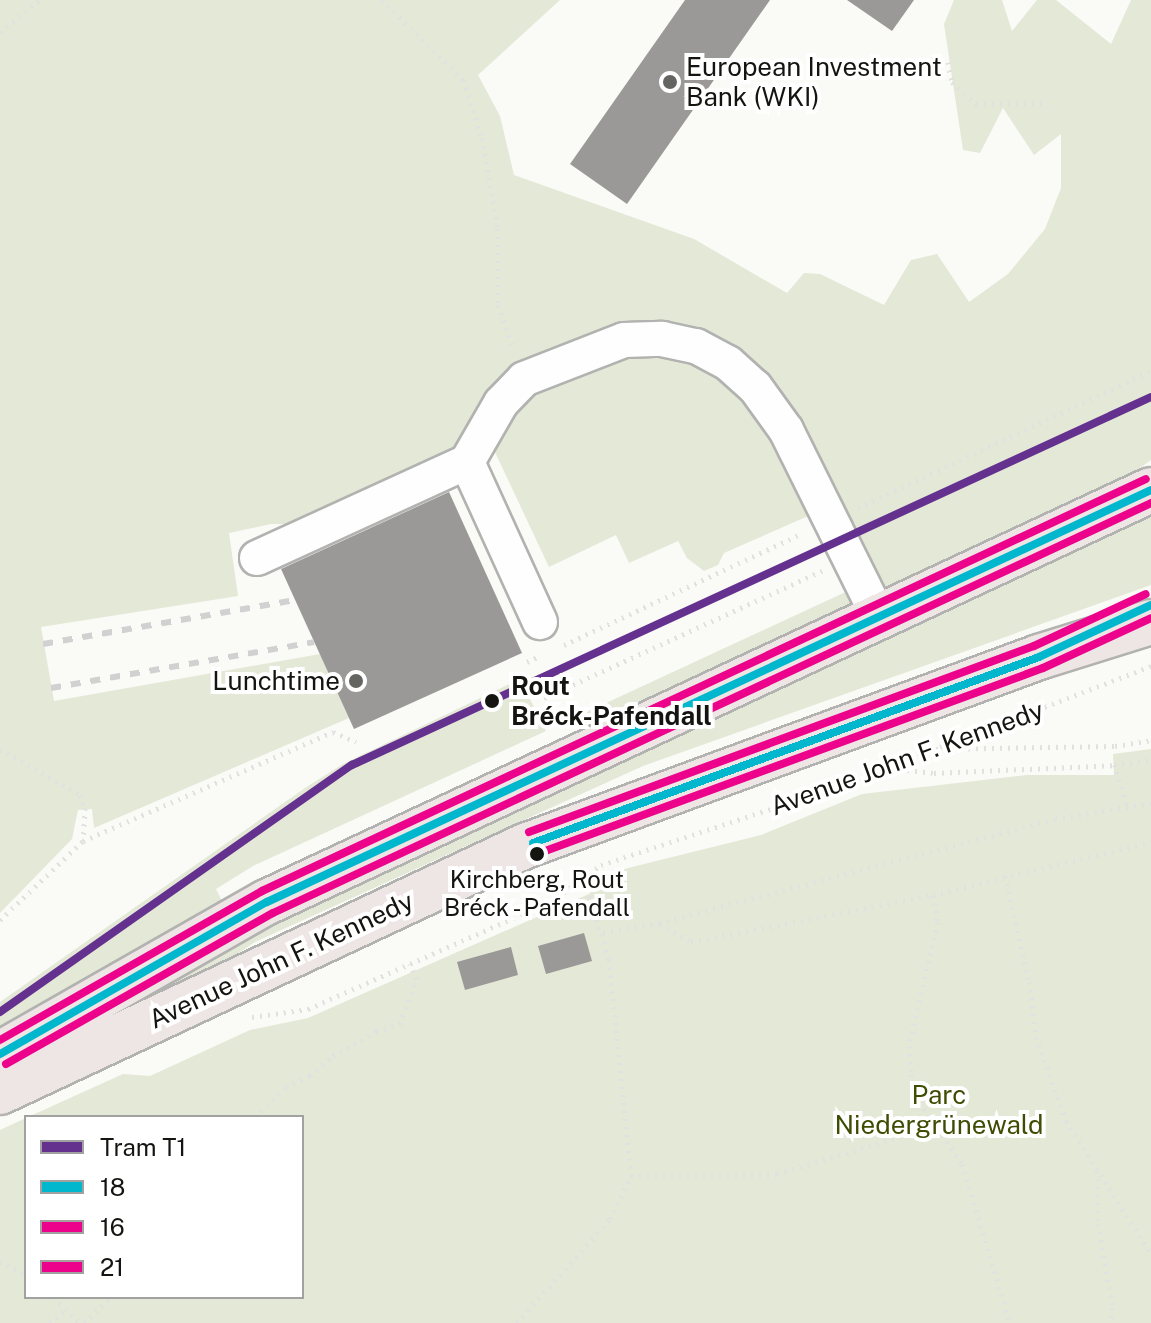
<!DOCTYPE html>
<meta charset="utf-8">
<style>
body{margin:0}
#map{position:relative;width:1151px;height:1323px;overflow:hidden;background:#fafaf6;font-family:"Public Sans",sans-serif}
div>[style]{position:absolute}
.green>*{inset:0;background:#e4e8d7}
.building>*{inset:0;background:#9a9997}
.path>*{height:5px;margin-top:-2.5px;transform-origin:0;background:repeating-linear-gradient(90deg,#e1e1e0 0 2px,transparent 0 8px)}
.roads{filter:drop-shadow(2px 0 #b2b2b0) drop-shadow(-2px 0 #b2b2b0) drop-shadow(0 2px #b2b2b0) drop-shadow(0 -2px #b2b2b0)}
.minor>*{height:34px;margin:-17px;padding:0 17px;transform-origin:17px;border-radius:17px;background:#fefefe}
.major>*{height:44px;margin:-22px;padding:0 22px;transform-origin:22px;border-radius:22px;background:#eee6e4}
.rail>*{height:6px;margin-top:-3px;transform-origin:0;background:repeating-linear-gradient(90deg,#d1d1d1 0 10px,transparent 0 20px)}
.bus-1>*{height:8px;margin:-4px;padding:0 4px;transform-origin:4px;border-radius:4px;background:#00b7ce}
.bus-2>*{height:8px;margin:-4px;padding:0 4px;transform-origin:4px;border-radius:4px;background:#ed028c}
.bus-3>*{height:8px;margin:-4px;padding:0 4px;transform-origin:4px;border-radius:4px;background:#ed028c}
.tram-1>*{height:8px;margin:-4px;padding:0 4px;transform-origin:4px;border-radius:4px;background:#64318f}
.dots>*{width:22px;height:22px;translate:-50% -50%;box-sizing:border-box;border:4px solid #fff;border-radius:50%}
span{translate:-50% -50%;white-space:nowrap;text-align:center;line-height:1.15;-webkit-text-stroke:8px #fff;paint-order:stroke}
.bus-label{font-size:24px;color:#141411}
.poi-label{font-size:26px;color:#141411}
.left{translate:0 -50%;text-align:left}
.right{translate:-100% -50%;text-align:right}
.stop-label{font-size:26px;color:#141411;font-weight:700}
.street-label{font-size:26px;color:#141411}
.park-label{font-size:26px;color:#3f4c03}
.legend{position:absolute;left:24px;top:1115px;width:280px;height:184px;box-sizing:border-box;background:#fff;border:2px solid #a1a1a0;margin:0;padding:10px 14px;list-style:none;font-size:24px;color:#141411}
.legend li{display:flex;align-items:center;gap:16px;height:40px}
.legend b{width:40px;border:2px solid #a1a1a0}
</style>
<div id="map">
<div class="green">
<div style="clip-path:polygon(0 0,560px 0,478px 75px,500px 116px,514px 175px,694px 239px,787px 293px,804px 273px,820px 274px,884px 305px,911px 260px,937px 254px,969px 302px,1008px 274px,1045px 229px,1061px 188px,1061px 134px,1034px 155px,1003px 108px,980px 153px,963px 150px,944px 24px,954px 0,1002px 0,1012px 31px,1037px 0,1056px 0,1111px 44px,1131px 0,1151px 0,1151px 460px,1121px 481px,581px 728px,576px 717px,878px 577px,871px 563px,867px 564px,838px 503px,724px 553px,718px 565px,704px 571px,687px 558px,678px 541px,629px 563px,616px 535px,549px 567px,494px 450px,471px 435px,464px 450px,318px 524px,271px 524px,229px 533px,238px 596px,41px 627px,54px 701px,320px 654px,349px 718px,94px 828px,92px 809px,78px 810px,72px 839px,0 913px)"></div>
<div style="clip-path:polygon(1151px 514px,1151px 585px,643px 766px,255px 942px,186px 989px,105px 1026px,114px 1004px,207px 951px)"></div>
<div style="clip-path:polygon(520px 679px,546px 731px,253px 866px,216px 889px,223px 903px,0 1037px,0 1002px,305px 788px,343px 764px)"></div>
<div style="clip-path:polygon(1151px 749px,1151px 1323px,0 1323px,0 1130px,26px 1118px,26px 1297px,302px 1297px,302px 1117px,28px 1117px,123px 1074px,150px 1076px,250px 1030px,308px 1018px,589px 894px,608px 873px,761px 835px,862px 794px,1027px 775px,1114px 775px,1113px 754px)"></div>
</div>
<div class="building">
<div style="clip-path:polygon(685px 0,770px 0,627px 204px,570px 164px)"></div>
<div style="clip-path:polygon(847px 0,914px 0,892px 31px)"></div>
<div style="clip-path:polygon(449px 492px,522px 653px,354px 729px,281px 569px)"></div>
<div style="clip-path:polygon(584px 933px,592px 961px,546px 974px,538px 946px)"></div>
<div style="clip-path:polygon(511px 947px,518px 975px,465px 990px,457px 962px)"></div>
</div>
<div class="path">
<div style="left:382px;top:0;width:114px;rotate:44.6deg"></div>
<div style="left:463px;top:80px;width:61px;rotate:71.9deg"></div>
<div style="left:482px;top:138px;width:92px;rotate:80deg"></div>
<div style="left:498px;top:229px;width:76px;rotate:90deg"></div>
<div style="left:498px;top:305px;width:48px;rotate:70.4deg"></div>
<div style="left:0;top:32px;width:51px;rotate:-38.7deg"></div>
<div style="left:948px;top:62px;width:20px;rotate:79deg"></div>
<div style="left:952px;top:82px;width:33px;rotate:43deg"></div>
<div style="left:976px;top:104px;width:67px;rotate:-0.9deg"></div>
<div style="left:858px;top:508px;width:323px;rotate:-25.1deg"></div>
<div style="left:564px;top:645px;width:262px;rotate:-25.1deg"></div>
<div style="left:527px;top:662px;width:14px;rotate:-25deg"></div>
<div style="left:544px;top:698px;width:307px;rotate:-24.6deg"></div>
<div style="left:0;top:749px;width:92px;rotate:29.9deg"></div>
<div style="left:80px;top:795px;width:14px;rotate:69deg"></div>
<div style="left:85px;top:808px;width:33px;rotate:93deg"></div>
<div style="left:936px;top:749px;width:179px;rotate:-1deg"></div>
<div style="left:1115px;top:746px;width:36px;rotate:-9deg"></div>
<div style="left:891px;top:768px;width:43px;rotate:6.6deg"></div>
<div style="left:934px;top:773px;width:180px;rotate:-2.5deg"></div>
<div style="left:1127px;top:804px;width:41px;rotate:-108.4deg"></div>
<div style="left:1114px;top:765px;width:37px;rotate:-8deg"></div>
<div style="left:1005px;top:876px;width:109px;rotate:77.2deg"></div>
<div style="left:1029px;top:982px;width:55px;rotate:82.7deg"></div>
<div style="left:1036px;top:1037px;width:89px;rotate:70.3deg"></div>
<div style="left:1066px;top:1121px;width:158px;rotate:57.4deg"></div>
<div style="left:933px;top:895px;width:27px;rotate:80deg"></div>
<div style="left:938px;top:922px;width:127px;rotate:103.2deg"></div>
<div style="left:909px;top:1046px;width:28px;rotate:86deg"></div>
<div style="left:911px;top:1074px;width:29px;rotate:74deg"></div>
<div style="left:919px;top:1102px;width:75px;rotate:55.3deg"></div>
<div style="left:962px;top:1164px;width:166px;rotate:73.2deg"></div>
<div style="left:0;top:920px;width:115px;rotate:-43.6deg"></div>
<div style="left:83px;top:841px;width:273px;rotate:-23.6deg"></div>
<div style="left:333px;top:732px;width:25px;rotate:23deg"></div>
<div style="left:660px;top:924px;width:36px;rotate:30deg"></div>
<div style="left:691px;top:942px;width:247px;rotate:-11deg"></div>
<div style="left:933px;top:895px;width:224px;rotate:-13.7deg"></div>
<div style="left:603px;top:932px;width:57px;rotate:-9.1deg"></div>
<div style="left:659px;top:923px;width:409px;rotate:-14.7deg"></div>
<div style="left:1055px;top:819px;width:97px;rotate:-9.5deg"></div>
<div style="left:252px;top:1017px;width:57px;rotate:-8.1deg"></div>
<div style="left:308px;top:1009px;width:265px;rotate:-23.9deg"></div>
<div style="left:550px;top:902px;width:63px;rotate:-36deg"></div>
<div style="left:601px;top:865px;width:239px;rotate:-18.3deg"></div>
<div style="left:828px;top:790px;width:346px;rotate:-21deg"></div>
<div style="left:255px;top:1117px;width:43px;rotate:-44.1deg"></div>
<div style="left:286px;top:1087px;width:26px;rotate:-25deg"></div>
<div style="left:310px;top:1076px;width:30px;rotate:-41deg"></div>
<div style="left:333px;top:1056px;width:50px;rotate:-30.2deg"></div>
<div style="left:376px;top:1031px;width:25px;rotate:-16deg"></div>
<div style="left:400px;top:1024px;width:48px;rotate:-69.3deg"></div>
<div style="left:417px;top:979px;width:17px;rotate:-115deg"></div>
<div style="left:1097px;top:1171px;width:53px;rotate:88.9deg"></div>
<div style="left:1098px;top:1224px;width:85px;rotate:79.9deg"></div>
<div style="left:1113px;top:1308px;width:15px;rotate:101deg"></div>
<div style="left:631px;top:1176px;width:146px;rotate:-0.8deg"></div>
<div style="left:777px;top:1174px;width:165px;rotate:-16.9deg"></div>
<div style="left:0;top:1261px;width:30px;rotate:30deg"></div>
<div style="left:54px;top:1297px;width:36px;rotate:46deg"></div>
<div style="left:50px;top:1323px;width:21px;rotate:-39deg"></div>
<div style="left:84px;top:1323px;width:37px;rotate:-44deg"></div>
<div style="left:517px;top:1323px;width:140px;rotate:-48.2deg"></div>
<div style="left:610px;top:1219px;width:48px;rotate:-64deg"></div>
<div style="left:631px;top:1176px;width:218px;rotate:-95.8deg"></div>
<div style="left:609px;top:959px;width:99px;rotate:-107.7deg"></div>
</div>
<div class="roads">
<div class="minor">
<div style="left:467px;top:462px;width:68px;rotate:-60deg"></div>
<div style="left:501px;top:403px;width:33px;rotate:-46deg"></div>
<div style="left:524px;top:379px;width:107px;rotate:-21.3deg"></div>
<div style="left:624px;top:340px;width:38px;rotate:-2deg"></div>
<div style="left:662px;top:339px;width:35px;rotate:12deg"></div>
<div style="left:696px;top:346px;width:36px;rotate:28deg"></div>
<div style="left:728px;top:363px;width:36px;rotate:42deg"></div>
<div style="left:755px;top:387px;width:53px;rotate:54.2deg"></div>
<div style="left:786px;top:430px;width:209px;rotate:63.6deg"></div>
<div style="left:257px;top:558px;width:231px;rotate:-24.6deg"></div>
<div style="left:467px;top:462px;width:176px;rotate:65.5deg"></div>
</div>
<div class="major">
<div style="left:0;top:1054px;width:307px;rotate:-29.7deg"></div>
<div style="left:267px;top:902px;width:975px;rotate:-24.99deg"></div>
<div style="left:0;top:1092px;width:580px;rotate:-25.11deg"></div>
<div style="left:525px;top:846px;width:548px;rotate:-20.19deg"></div>
<div style="left:1039px;top:657px;width:117px;rotate:-17.4deg"></div>
</div>
</div>
<div class="rail">
<div style="left:43px;top:644px;width:256px;rotate:-9.9deg"></div>
<div style="left:51px;top:688px;width:267px;rotate:-9.9deg"></div>
</div>
<div class="bus-1">
<div style="left:533px;top:843px;width:539px;rotate:-20.18deg"></div>
<div style="left:1039px;top:657px;width:123px;rotate:-24.9deg"></div>
<div style="left:0;top:1054px;width:307px;rotate:-29.7deg"></div>
<div style="left:267px;top:902px;width:975px;rotate:-24.99deg"></div>
</div>
<div class="bus-2">
<div style="left:537px;top:854px;width:539px;rotate:-20.18deg"></div>
<div style="left:1043px;top:668px;width:119px;rotate:-24.8deg"></div>
<div style="left:6px;top:1064px;width:307px;rotate:-29.5deg"></div>
<div style="left:273px;top:913px;width:969px;rotate:-25.03deg"></div>
</div>
<div class="bus-3">
<div style="left:529px;top:832px;width:538px;rotate:-20.22deg"></div>
<div style="left:1034px;top:646px;width:123px;rotate:-24.9deg"></div>
<div style="left:0;top:1040px;width:301px;rotate:-29.6deg"></div>
<div style="left:262px;top:891px;width:975px;rotate:-24.99deg"></div>
</div>
<div class="tram-1">
<div style="left:0;top:1012px;width:430px;rotate:-35.1deg"></div>
<div style="left:352px;top:765px;width:880px;rotate:-24.73deg"></div>
</div>
<div class="dots">
<div style="left:670px;top:82px;background:#646461"></div>
<div style="left:356px;top:681px;background:#646461"></div>
<div style="left:492px;top:701px;background:#141411"></div>
<div style="left:537px;top:854px;background:#141411"></div>
</div>
<div class="bus-label">
<span style="left:537px;top:894px">Kirchberg, Rout<br>Bréck - Pafendall</span>
</div>
<div class="poi-label">
<span class="left" style="left:686px;top:82px">European Investment<br>Bank (WKI)</span>
<span class="right" style="left:340px;top:681px">Lunchtime</span>
</div>
<div class="stop-label">
<span class="left" style="left:511px;top:701px">Rout<br>Bréck-Pafendall</span>
</div>
<div class="street-label">
<span style="left:907px;top:758px;rotate:-20deg">Avenue John F. Kennedy</span>
<span style="left:281px;top:960px;rotate:-25deg">Avenue John F. Kennedy</span>
</div>
<div class="park-label">
<span style="left:939px;top:1110px">Parc<br>Niedergrünewald</span>
</div>
<ul class="legend">
<li><b style="height:10px;background:#64318f"></b>Tram T1</li>
<li><b style="height:10px;background:#00b7ce"></b>18</li>
<li><b style="height:10px;background:#ed028c"></b>16</li>
<li><b style="height:10px;background:#ed028c"></b>21</li>
</ul>
</div>
